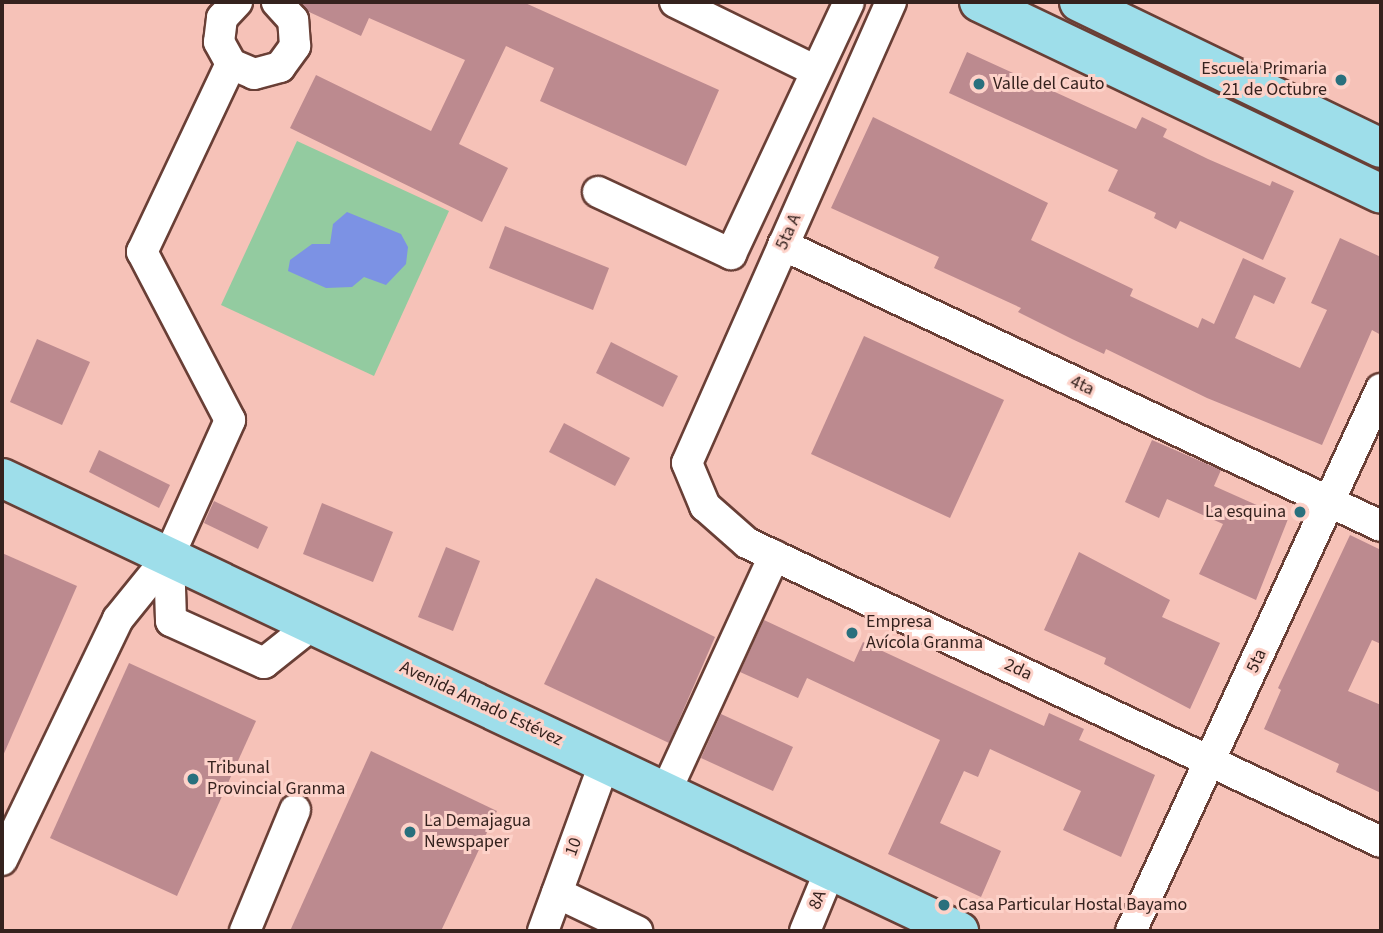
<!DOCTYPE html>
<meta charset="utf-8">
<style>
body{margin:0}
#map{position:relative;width:1383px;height:933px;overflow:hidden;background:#f6c2b8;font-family:"Source Sans 3",sans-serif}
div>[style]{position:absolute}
.green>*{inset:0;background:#93cba0}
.water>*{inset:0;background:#7c92e4}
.building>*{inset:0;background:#bc8a8f}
.roads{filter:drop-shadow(2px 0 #693f36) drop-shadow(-2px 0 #693f36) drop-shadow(0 2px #693f36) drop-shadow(0 -2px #693f36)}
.minor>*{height:30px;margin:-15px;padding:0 15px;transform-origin:15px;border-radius:15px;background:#fff}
.major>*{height:38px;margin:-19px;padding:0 19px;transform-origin:19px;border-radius:19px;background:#9edeea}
.dots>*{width:19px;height:19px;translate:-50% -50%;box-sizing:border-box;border:4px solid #fdd2c9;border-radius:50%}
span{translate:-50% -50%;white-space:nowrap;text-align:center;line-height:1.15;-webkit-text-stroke:6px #fdd2c9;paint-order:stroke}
.poi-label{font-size:18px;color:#35221e}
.right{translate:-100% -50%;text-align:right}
.left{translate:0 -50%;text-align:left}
.street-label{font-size:18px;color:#35221e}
.frame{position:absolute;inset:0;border:4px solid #35221e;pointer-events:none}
</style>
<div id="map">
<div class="green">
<div style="clip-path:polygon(297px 141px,449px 211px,374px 376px,221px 305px)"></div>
</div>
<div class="water">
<div style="clip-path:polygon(347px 212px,401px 234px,408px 247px,406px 264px,386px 285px,364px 277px,352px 287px,326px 288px,288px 271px,290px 260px,312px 244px,330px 244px,333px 224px)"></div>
</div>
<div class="building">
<div style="clip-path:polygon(300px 2px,523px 2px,719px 90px,686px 166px,540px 101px,554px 68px,506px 46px,459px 144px,508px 168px,482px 222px,290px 128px,316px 75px,431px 131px,465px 60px,369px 18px,361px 36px,307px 11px)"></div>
<div style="clip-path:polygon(967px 52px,1136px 129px,1142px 117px,1167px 129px,1163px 137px,1208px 159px,1270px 186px,1272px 181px,1294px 191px,1263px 260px,1180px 221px,1176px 229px,1154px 218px,1156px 213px,1108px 191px,1118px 170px,949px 93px)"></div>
<div style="clip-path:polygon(873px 117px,1048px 203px,1031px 240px,1133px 289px,1130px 296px,1198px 328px,1202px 318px,1214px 324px,1243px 258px,1286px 278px,1274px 304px,1254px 295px,1235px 338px,1300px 368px,1327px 310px,1311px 303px,1340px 238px,1381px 257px,1381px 335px,1372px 330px,1322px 445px,1207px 398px,1106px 349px,1104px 354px,1072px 339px,1018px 312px,1021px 308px,934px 268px,939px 257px,831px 208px)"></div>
<div style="clip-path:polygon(505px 226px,609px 268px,593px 310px,489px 268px)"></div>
<div style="clip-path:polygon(864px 336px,1004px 400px,950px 518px,811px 454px)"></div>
<div style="clip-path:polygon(37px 339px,90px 362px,62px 425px,10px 402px)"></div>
<div style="clip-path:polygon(611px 342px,678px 376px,663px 407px,596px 373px)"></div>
<div style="clip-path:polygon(564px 423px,630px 458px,615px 486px,549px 452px)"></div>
<div style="clip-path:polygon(1152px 440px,1221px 470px,1214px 486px,1288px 519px,1256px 600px,1199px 574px,1223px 524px,1167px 499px,1159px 518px,1125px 502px)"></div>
<div style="clip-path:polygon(99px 450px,170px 485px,159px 508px,89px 472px)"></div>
<div style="clip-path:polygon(214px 501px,268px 527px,258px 549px,204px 523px)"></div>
<div style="clip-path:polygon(322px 503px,393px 532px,373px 582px,303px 554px)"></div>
<div style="clip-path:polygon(1350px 535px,1381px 550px,1381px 644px,1372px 640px,1348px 691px,1381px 705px,1381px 793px,1336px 772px,1339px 764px,1264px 729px,1281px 690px,1278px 688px)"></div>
<div style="clip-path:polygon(446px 547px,480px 561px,453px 631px,418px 617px)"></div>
<div style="clip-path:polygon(1079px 552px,1170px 600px,1162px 617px,1220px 643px,1190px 709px,1104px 664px,1106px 658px,1044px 630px)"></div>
<div style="clip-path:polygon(2px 553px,77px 586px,2px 758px)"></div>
<div style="clip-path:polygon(596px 578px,715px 637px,669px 743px,544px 684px)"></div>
<div style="clip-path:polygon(764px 620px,854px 662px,863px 642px,1044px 726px,1049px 713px,1084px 729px,1079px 740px,1155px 775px,1121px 857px,1063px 830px,1081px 791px,990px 749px,978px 777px,964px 771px,940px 823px,1001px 851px,981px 897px,888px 854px,940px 740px,807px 678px,798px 698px,740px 672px)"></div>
<div style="clip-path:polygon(129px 663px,256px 721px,177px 896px,50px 838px)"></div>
<div style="clip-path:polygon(721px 714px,793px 747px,773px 791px,701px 758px)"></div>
<div style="clip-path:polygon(371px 751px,497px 811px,441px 931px,290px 931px)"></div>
</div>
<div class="roads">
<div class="minor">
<div style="left:237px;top:2px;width:22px;rotate:133deg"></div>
<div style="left:222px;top:18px;width:24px;rotate:97deg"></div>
<div style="left:219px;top:42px;width:25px;rotate:61deg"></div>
<div style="left:231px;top:64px;width:25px;rotate:23deg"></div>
<div style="left:254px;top:74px;width:27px;rotate:-15deg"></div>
<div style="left:280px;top:67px;width:26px;rotate:-54deg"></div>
<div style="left:295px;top:46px;width:26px;rotate:-94deg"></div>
<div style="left:293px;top:20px;width:24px;rotate:-132deg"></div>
<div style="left:675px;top:2px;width:157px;rotate:26.1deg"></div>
<div style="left:891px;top:2px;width:504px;rotate:113.87deg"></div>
<div style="left:687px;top:463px;width:47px;rotate:67.3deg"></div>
<div style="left:705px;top:506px;width:56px;rotate:41.4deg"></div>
<div style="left:747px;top:543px;width:701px;rotate:25.25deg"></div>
<div style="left:598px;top:192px;width:147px;rotate:25deg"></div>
<div style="left:731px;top:254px;width:278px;rotate:-64.9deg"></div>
<div style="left:783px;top:245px;width:661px;rotate:25.17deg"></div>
<div style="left:169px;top:556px;width:65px;rotate:88.2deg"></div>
<div style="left:171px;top:621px;width:102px;rotate:24.3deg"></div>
<div style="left:264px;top:663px;width:63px;rotate:-38.5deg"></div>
<div style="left:666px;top:791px;width:259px;rotate:-65.3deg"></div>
<div style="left:2px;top:860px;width:267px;rotate:-64.3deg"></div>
<div style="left:118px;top:619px;width:81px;rotate:-51deg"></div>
<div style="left:169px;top:556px;width:149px;rotate:-65.8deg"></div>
<div style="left:230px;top:420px;width:190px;rotate:-117.6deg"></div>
<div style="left:142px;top:252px;width:208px;rotate:-64.7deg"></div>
<div style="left:557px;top:893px;width:89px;rotate:25.4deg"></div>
<div style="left:245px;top:931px;width:131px;rotate:-67.5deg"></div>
<div style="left:543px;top:931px;width:180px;rotate:-69.9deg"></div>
<div style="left:805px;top:931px;width:68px;rotate:-67.6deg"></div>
<div style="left:1131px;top:931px;width:597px;rotate:-65.24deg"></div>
</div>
<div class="major">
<div style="left:979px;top:2px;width:445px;rotate:25.5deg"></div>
<div style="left:1079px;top:2px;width:335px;rotate:25.8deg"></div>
<div style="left:2px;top:478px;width:1059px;rotate:25.33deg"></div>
</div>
</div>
<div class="dots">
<div style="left:1341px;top:80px;background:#29707d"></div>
<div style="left:979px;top:84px;background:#29707d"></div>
<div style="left:1300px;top:512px;background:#29707d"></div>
<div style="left:852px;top:633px;background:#29707d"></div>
<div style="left:193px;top:779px;background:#29707d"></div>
<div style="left:410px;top:832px;background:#29707d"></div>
<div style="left:944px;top:905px;background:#29707d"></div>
</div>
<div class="poi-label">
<span class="right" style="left:1327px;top:80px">Escuela Primaria<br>21 de Octubre</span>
<span class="left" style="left:993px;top:84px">Valle del Cauto</span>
<span class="right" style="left:1286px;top:512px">La esquina</span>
<span class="left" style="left:866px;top:633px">Empresa<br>Avícola Granma</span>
<span class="left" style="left:207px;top:779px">Tribunal<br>Provincial Granma</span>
<span class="left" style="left:424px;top:832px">La Demajagua<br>Newspaper</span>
<span class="left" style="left:958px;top:905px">Casa Particular Hostal Bayamo</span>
</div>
<div class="street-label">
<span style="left:789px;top:232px;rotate:-66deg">5ta A</span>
<span style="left:1082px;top:386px;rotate:25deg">4ta</span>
<span style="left:1257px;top:661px;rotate:-65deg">5ta</span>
<span style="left:1018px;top:670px;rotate:25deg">2da</span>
<span style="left:481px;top:704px;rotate:25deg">Avenida Amado Estévez</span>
<span style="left:574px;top:847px;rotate:-70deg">10</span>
<span style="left:818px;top:900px;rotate:-68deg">8A</span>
</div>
<div class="frame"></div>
</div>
